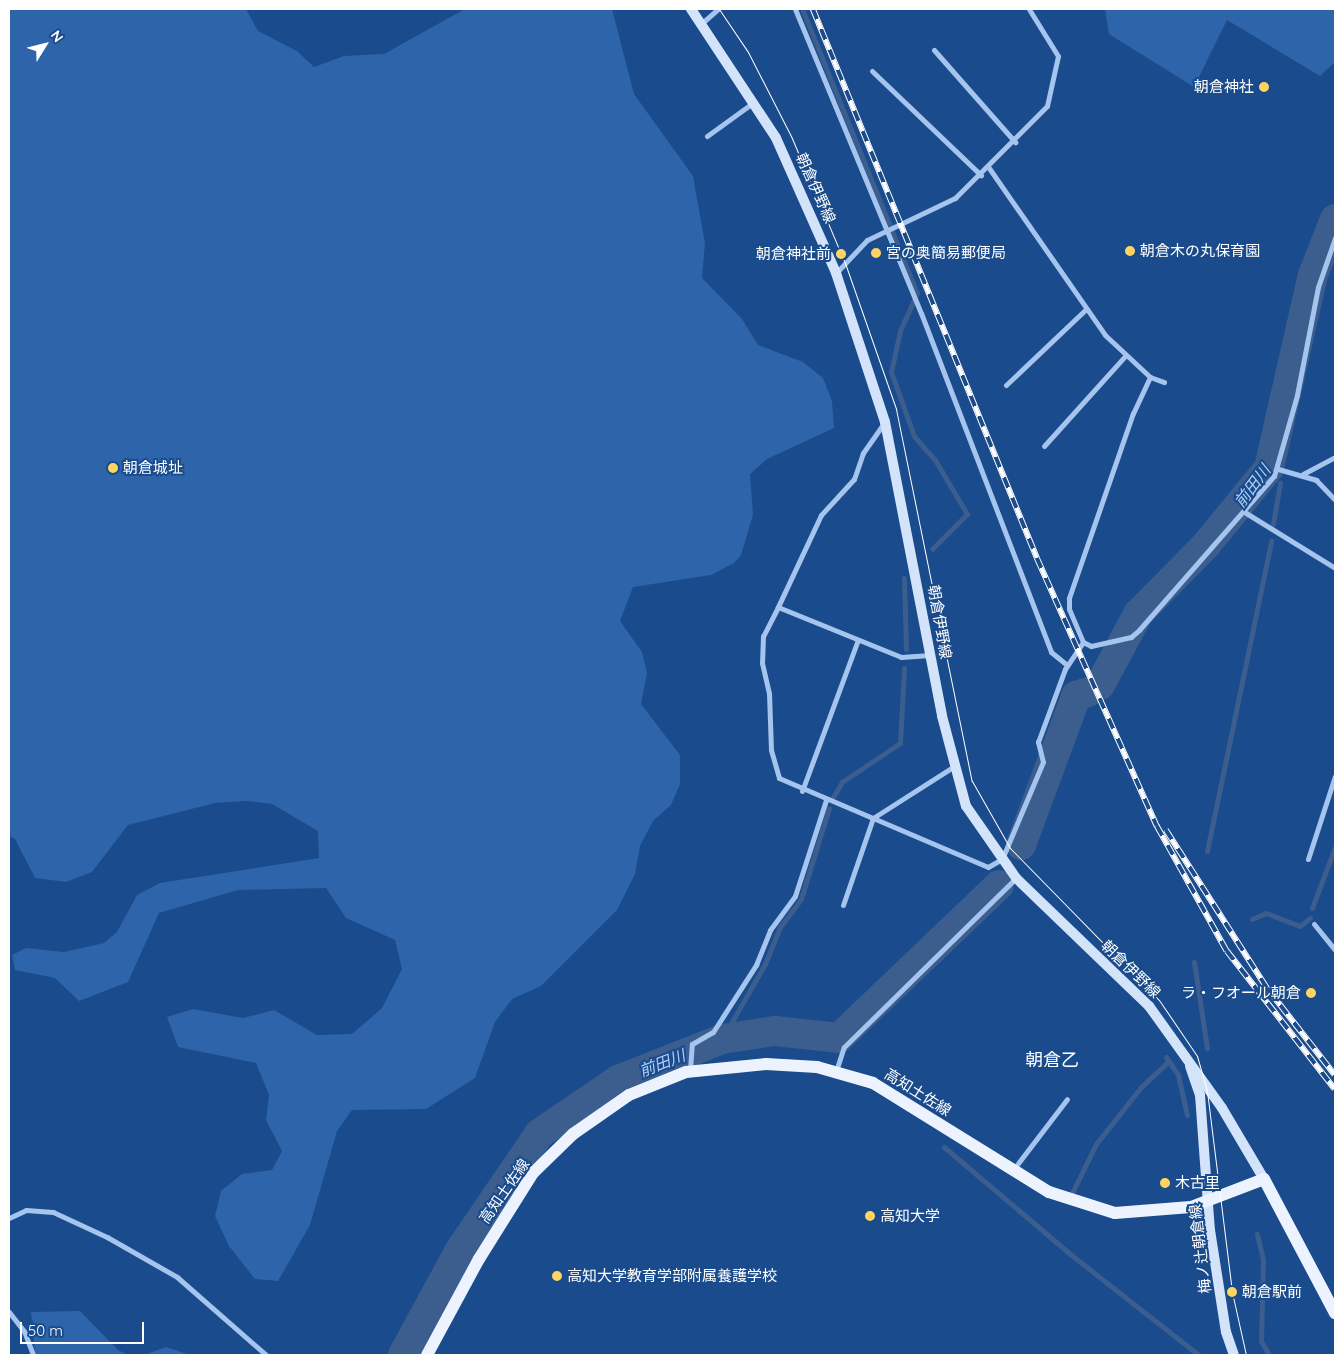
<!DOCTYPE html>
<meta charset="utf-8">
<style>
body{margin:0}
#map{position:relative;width:1344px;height:1364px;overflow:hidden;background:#1a4b8c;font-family:Quicksand,"Noto Sans JP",sans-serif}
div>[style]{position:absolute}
.green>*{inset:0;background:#2d64aa}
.stream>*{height:5px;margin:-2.5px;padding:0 2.5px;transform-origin:2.5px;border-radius:2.5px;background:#3b5e8e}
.river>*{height:30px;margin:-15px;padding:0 15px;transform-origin:15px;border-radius:15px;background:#3b5e8e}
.street>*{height:5px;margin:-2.5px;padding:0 2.5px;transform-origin:2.5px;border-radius:2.5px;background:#a6c5ee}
.secondary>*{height:10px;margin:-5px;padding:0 5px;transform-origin:5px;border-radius:5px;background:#d3e3fa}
.primary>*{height:12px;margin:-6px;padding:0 6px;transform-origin:6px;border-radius:6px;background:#ecf3ff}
.tram>*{height:1px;margin:-0.5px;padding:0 0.5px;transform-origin:0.5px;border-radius:0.5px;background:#fff}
.rail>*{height:5.5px;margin-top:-2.75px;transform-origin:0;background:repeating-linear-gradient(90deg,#1a4b8c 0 11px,#fff 0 22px);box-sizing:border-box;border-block:1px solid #fff}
.dots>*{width:14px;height:14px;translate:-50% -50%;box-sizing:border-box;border:2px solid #1a4b8c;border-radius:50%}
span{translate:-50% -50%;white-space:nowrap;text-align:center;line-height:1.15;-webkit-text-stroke:4px #1a4b8c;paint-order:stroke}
.poi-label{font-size:15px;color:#fff}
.right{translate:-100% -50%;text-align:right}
.left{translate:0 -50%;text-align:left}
.street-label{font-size:15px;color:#fff}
.water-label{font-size:16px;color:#b2cff5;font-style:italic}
.quarter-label{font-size:18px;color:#fff}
.frame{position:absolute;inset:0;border:10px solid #fff;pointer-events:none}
.north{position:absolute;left:20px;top:20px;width:50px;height:50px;-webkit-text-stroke:4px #1a4b8c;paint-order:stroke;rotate:54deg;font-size:14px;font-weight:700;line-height:20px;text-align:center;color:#fff}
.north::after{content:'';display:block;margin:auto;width:18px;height:22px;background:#fff;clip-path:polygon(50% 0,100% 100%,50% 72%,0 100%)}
.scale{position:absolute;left:20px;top:1322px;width:124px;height:22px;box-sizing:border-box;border:2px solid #fff;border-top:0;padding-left:6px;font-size:15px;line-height:18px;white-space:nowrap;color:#fff;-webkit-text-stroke:4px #1a4b8c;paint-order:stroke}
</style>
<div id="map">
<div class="green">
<div style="clip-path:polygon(9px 9px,246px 9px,258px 31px,297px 51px,314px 67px,344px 56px,384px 54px,465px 9px,612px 9px,634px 94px,693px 176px,705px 243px,702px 278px,742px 319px,758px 345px,803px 362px,823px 378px,832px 401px,834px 428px,767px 459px,750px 474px,753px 515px,741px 555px,734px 563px,711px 575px,633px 587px,620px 621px,642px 652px,647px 673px,641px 704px,680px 755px,680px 784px,671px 805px,653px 821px,640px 846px,635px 874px,617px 910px,541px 986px,512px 999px,495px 1022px,475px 1078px,426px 1109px,352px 1110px,337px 1131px,310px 1225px,278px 1281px,255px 1279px,229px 1246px,215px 1216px,221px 1191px,242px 1174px,272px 1170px,282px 1151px,266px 1120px,269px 1095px,256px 1063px,178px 1047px,167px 1017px,193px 1009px,243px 1018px,274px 1010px,317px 1035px,352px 1034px,382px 1008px,402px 969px,395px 940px,346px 918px,326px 888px,238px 890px,159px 913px,128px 982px,79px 1001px,55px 978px,15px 970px,12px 955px,26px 948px,64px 952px,104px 943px,117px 932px,137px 895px,160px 883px,319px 858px,318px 831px,272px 804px,247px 801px,215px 803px,128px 825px,92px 872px,66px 882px,35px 878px,15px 839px,9px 836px)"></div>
<div style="clip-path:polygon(1105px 9px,1335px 9px,1335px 62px,1320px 76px,1227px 20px,1194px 87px,1109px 34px)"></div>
<div style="clip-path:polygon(80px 1311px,118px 1350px,128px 1355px,35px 1355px,31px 1312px)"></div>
<div style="clip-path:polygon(166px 1347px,190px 1355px,144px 1355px)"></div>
</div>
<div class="stream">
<div style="left:803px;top:11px;width:304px;rotate:68deg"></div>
<div style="left:917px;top:293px;width:42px;rotate:114.1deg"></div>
<div style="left:900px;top:331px;width:42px;rotate:102.4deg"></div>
<div style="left:891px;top:372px;width:68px;rotate:70.2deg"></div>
<div style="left:914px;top:436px;width:32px;rotate:49deg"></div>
<div style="left:935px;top:460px;width:63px;rotate:59.3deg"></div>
<div style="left:967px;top:514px;width:49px;rotate:135deg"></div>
<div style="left:1273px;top:524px;width:42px;rotate:-80.3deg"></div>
<div style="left:904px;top:578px;width:71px;rotate:88.4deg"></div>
<div style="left:832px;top:799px;width:20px;rotate:-60deg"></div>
<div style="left:842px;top:782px;width:70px;rotate:-33.9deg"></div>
<div style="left:900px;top:743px;width:75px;rotate:-86.9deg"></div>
<div style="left:1207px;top:851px;width:317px;rotate:-78.3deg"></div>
<div style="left:1312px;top:908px;width:65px;rotate:-69.3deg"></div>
<div style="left:1252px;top:919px;width:15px;rotate:-23deg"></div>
<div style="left:1266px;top:913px;width:36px;rotate:21deg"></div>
<div style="left:1300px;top:926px;width:13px;rotate:-39deg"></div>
<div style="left:1194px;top:962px;width:87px;rotate:81.4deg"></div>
<div style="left:722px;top:1039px;width:86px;rotate:-60.2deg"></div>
<div style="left:765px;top:964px;width:40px;rotate:-68deg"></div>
<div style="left:780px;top:927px;width:35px;rotate:-53deg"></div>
<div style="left:801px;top:899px;width:95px;rotate:-72.9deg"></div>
<div style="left:1166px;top:1057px;width:22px;rotate:56deg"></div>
<div style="left:1178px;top:1075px;width:41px;rotate:77.3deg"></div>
<div style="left:944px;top:1147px;width:165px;rotate:40.3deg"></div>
<div style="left:1070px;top:1254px;width:164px;rotate:38.1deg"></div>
<div style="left:1072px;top:1193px;width:55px;rotate:-63.9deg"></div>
<div style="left:1096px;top:1144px;width:73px;rotate:-51.7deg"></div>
<div style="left:1141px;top:1087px;width:38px;rotate:-43deg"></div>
<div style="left:1257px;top:1234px;width:27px;rotate:77deg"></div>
<div style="left:1263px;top:1260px;width:81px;rotate:91.4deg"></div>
<div style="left:1261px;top:1341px;width:16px;rotate:60deg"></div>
</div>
<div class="river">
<div style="left:1100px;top:685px;width:81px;rotate:-61.8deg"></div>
<div style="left:1138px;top:614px;width:97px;rotate:-45.4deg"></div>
<div style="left:1206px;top:545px;width:99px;rotate:-50.7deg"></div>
<div style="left:1269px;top:468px;width:198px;rotate:-77.2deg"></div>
<div style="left:1313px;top:275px;width:60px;rotate:-68.6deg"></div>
<div style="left:1021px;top:845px;width:159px;rotate:-69.7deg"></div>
<div style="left:1076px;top:696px;width:13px;rotate:-18deg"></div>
<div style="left:403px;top:1355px;width:119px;rotate:-61.5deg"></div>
<div style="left:460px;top:1250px;width:140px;rotate:-55.7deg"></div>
<div style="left:539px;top:1134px;width:96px;rotate:-34.4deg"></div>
<div style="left:618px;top:1080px;width:112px;rotate:-21.5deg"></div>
<div style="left:722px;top:1039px;width:54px;rotate:-8.6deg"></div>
<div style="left:775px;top:1031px;width:64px;rotate:6.2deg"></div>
<div style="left:839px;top:1038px;width:221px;rotate:-43.7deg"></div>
</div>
<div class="street">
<div style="left:795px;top:9px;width:329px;rotate:67.5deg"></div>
<div style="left:921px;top:313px;width:363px;rotate:69deg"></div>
<div style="left:1051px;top:652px;width:21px;rotate:39deg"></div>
<div style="left:702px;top:23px;width:21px;rotate:-41deg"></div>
<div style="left:934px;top:50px;width:123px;rotate:48.6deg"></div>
<div style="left:872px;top:71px;width:151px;rotate:43.7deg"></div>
<div style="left:707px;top:136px;width:58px;rotate:-35.9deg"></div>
<div style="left:989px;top:168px;width:203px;rotate:55.2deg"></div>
<div style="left:1105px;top:335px;width:62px;rotate:43deg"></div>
<div style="left:1150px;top:377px;width:15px;rotate:20deg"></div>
<div style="left:836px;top:273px;width:45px;rotate:-46.8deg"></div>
<div style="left:867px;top:240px;width:98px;rotate:-25.5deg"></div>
<div style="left:955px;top:198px;width:130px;rotate:-45deg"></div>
<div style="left:1047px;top:106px;width:51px;rotate:-77.6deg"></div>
<div style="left:1058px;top:56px;width:55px;rotate:-121.7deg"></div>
<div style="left:1150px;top:377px;width:40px;rotate:115deg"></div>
<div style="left:1133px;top:413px;width:196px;rotate:109.1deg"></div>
<div style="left:1069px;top:598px;width:11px;rotate:90deg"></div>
<div style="left:1069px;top:609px;width:36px;rotate:67deg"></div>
<div style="left:1083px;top:642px;width:9px;rotate:27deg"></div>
<div style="left:1091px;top:646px;width:41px;rotate:-12.7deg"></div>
<div style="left:1131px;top:637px;width:11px;rotate:-41deg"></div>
<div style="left:1139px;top:630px;width:205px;rotate:-48.8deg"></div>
<div style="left:1274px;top:476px;width:84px;rotate:-74.1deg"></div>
<div style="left:1297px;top:395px;width:110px;rotate:-79deg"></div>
<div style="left:1318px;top:287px;width:52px;rotate:-70.9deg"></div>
<div style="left:1006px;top:385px;width:110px;rotate:-43.5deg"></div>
<div style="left:884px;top:423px;width:37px;rotate:125deg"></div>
<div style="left:863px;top:453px;width:28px;rotate:109deg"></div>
<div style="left:854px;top:479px;width:49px;rotate:132.5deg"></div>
<div style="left:821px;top:515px;width:102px;rotate:115.1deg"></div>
<div style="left:778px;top:607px;width:133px;rotate:22.1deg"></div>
<div style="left:901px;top:657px;width:29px;rotate:-4deg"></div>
<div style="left:1044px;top:446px;width:121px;rotate:-48deg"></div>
<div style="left:1278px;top:469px;width:40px;rotate:16deg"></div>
<div style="left:1316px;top:480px;width:28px;rotate:46deg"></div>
<div style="left:1303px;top:474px;width:36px;rotate:-28deg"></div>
<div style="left:1246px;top:513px;width:105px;rotate:31.7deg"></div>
<div style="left:778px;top:607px;width:33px;rotate:117deg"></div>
<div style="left:763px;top:636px;width:27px;rotate:92deg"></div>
<div style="left:762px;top:663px;width:31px;rotate:77deg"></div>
<div style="left:769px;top:693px;width:57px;rotate:88deg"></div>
<div style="left:771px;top:750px;width:29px;rotate:74deg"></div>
<div style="left:779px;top:778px;width:102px;rotate:23.1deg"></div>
<div style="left:873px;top:818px;width:95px;rotate:-32.5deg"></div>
<div style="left:802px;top:791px;width:161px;rotate:-69.7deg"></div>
<div style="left:1308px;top:859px;width:87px;rotate:-72deg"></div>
<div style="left:843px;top:905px;width:92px;rotate:-71deg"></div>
<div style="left:873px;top:818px;width:125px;rotate:23.1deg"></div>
<div style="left:988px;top:867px;width:16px;rotate:-30deg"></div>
<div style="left:1002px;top:859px;width:105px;rotate:-67.1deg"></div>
<div style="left:1043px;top:762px;width:21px;rotate:-104deg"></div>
<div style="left:1038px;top:742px;width:78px;rotate:-69.7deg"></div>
<div style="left:1065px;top:669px;width:32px;rotate:-56deg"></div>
<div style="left:1314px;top:924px;width:33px;rotate:51deg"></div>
<div style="left:690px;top:1070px;width:26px;rotate:-86deg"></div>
<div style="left:692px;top:1044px;width:24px;rotate:-30deg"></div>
<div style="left:713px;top:1032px;width:80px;rotate:-57.3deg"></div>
<div style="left:756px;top:965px;width:38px;rotate:-68deg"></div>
<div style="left:770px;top:930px;width:42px;rotate:-53.7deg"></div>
<div style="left:795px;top:896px;width:101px;rotate:-72.1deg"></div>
<div style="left:836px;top:1071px;width:25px;rotate:-72deg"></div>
<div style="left:844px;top:1047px;width:241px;rotate:-44.5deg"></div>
<div style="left:1013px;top:1170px;width:89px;rotate:-52.7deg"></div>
<div style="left:9px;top:1218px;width:19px;rotate:-25deg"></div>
<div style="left:26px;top:1210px;width:27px;rotate:4deg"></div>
<div style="left:53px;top:1212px;width:60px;rotate:24.8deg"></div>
<div style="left:107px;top:1237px;width:81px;rotate:29.7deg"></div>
<div style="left:177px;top:1277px;width:118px;rotate:41.2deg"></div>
<div style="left:9px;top:1312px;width:24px;rotate:52deg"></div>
<div style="left:24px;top:1331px;width:26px;rotate:69deg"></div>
</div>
<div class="secondary">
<div style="left:691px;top:9px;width:154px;rotate:56.6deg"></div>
<div style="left:776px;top:138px;width:148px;rotate:66deg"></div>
<div style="left:836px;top:273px;width:157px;rotate:71.8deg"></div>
<div style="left:885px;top:422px;width:299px;rotate:79deg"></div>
<div style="left:942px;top:716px;width:93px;rotate:75.1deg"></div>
<div style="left:966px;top:806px;width:88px;rotate:55.2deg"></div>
<div style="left:1016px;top:878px;width:185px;rotate:43.9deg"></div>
<div style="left:1149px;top:1006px;width:125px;rotate:54.4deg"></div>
<div style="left:1222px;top:1108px;width:82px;rotate:59.4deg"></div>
<div style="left:1190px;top:1066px;width:31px;rotate:71deg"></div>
<div style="left:1200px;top:1095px;width:135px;rotate:85.8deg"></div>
<div style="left:1210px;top:1230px;width:103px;rotate:81.1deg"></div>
<div style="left:1226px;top:1332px;width:24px;rotate:71deg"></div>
</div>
<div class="primary">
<div style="left:427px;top:1355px;width:109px;rotate:-61.6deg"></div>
<div style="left:479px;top:1259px;width:102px;rotate:-57.9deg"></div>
<div style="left:533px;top:1173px;width:56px;rotate:-44.3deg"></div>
<div style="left:573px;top:1134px;width:68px;rotate:-34.9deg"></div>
<div style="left:629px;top:1095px;width:61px;rotate:-22deg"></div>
<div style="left:686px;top:1072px;width:80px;rotate:-5.7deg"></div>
<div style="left:766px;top:1064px;width:51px;rotate:3.4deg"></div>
<div style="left:817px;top:1067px;width:58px;rotate:15.9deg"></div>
<div style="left:873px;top:1083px;width:207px;rotate:31.8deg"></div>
<div style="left:1049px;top:1192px;width:69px;rotate:17.7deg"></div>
<div style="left:1115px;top:1213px;width:76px;rotate:-4.5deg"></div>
<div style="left:1191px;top:1207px;width:78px;rotate:-21deg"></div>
<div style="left:1264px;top:1179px;width:152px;rotate:62.1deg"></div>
</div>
<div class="tram">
<div style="left:719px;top:9px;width:52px;rotate:56deg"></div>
<div style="left:748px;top:52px;width:94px;rotate:62.9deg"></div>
<div style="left:791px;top:136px;width:138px;rotate:67deg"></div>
<div style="left:845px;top:263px;width:155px;rotate:70.7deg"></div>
<div style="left:896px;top:409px;width:380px;rotate:78.5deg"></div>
<div style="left:972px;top:781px;width:77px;rotate:60.4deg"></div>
<div style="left:1010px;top:848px;width:213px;rotate:45.6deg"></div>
<div style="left:1159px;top:1000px;width:68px;rotate:55.8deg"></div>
<div style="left:1197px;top:1056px;width:36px;rotate:74deg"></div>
<div style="left:1207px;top:1091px;width:203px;rotate:82.9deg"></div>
<div style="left:1232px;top:1292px;width:65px;rotate:77.5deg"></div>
</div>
<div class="rail">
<div style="left:813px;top:9px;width:593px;rotate:67.8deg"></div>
<div style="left:1037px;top:558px;width:294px;rotate:65.9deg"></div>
<div style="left:1157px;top:826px;width:143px;rotate:60.8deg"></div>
<div style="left:1227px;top:951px;width:175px;rotate:52deg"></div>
<div style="left:1166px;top:830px;width:188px;rotate:57.4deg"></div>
<div style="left:1267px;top:988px;width:110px;rotate:52deg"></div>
</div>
<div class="dots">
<div style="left:1264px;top:87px;background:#ffd462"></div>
<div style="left:1130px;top:251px;background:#ffd462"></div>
<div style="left:876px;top:253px;background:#ffd462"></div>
<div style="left:841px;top:254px;background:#ffd462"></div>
<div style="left:113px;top:468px;background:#ffd462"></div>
<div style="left:1311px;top:993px;background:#ffd462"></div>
<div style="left:1165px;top:1183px;background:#ffd462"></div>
<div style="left:870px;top:1216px;background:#ffd462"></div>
<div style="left:557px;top:1276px;background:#ffd462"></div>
<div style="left:1232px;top:1292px;background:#ffd462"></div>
</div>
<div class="poi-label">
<span class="right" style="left:1254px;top:87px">朝倉神社</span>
<span class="left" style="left:1140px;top:251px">朝倉木の丸保育園</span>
<span class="left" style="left:886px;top:253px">宮の奥簡易郵便局</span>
<span class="right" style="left:831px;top:254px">朝倉神社前</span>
<span class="left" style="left:123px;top:468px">朝倉城址</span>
<span class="right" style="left:1301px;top:993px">ラ・フオール朝倉</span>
<span class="left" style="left:1175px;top:1183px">木古里</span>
<span class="left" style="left:880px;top:1216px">高知大学</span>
<span class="left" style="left:567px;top:1276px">高知大学教育学部附属養護学校</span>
<span class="left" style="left:1242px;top:1292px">朝倉駅前</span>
</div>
<div class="street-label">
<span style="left:816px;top:188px;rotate:66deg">朝倉伊野線</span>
<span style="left:940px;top:622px;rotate:80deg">朝倉伊野線</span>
<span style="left:1131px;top:969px;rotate:44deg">朝倉伊野線</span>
<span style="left:918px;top:1092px;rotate:32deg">高知土佐線</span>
<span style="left:504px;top:1191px;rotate:-55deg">高知土佐線</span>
<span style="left:1200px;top:1249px;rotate:-97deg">梅ノ辻朝倉線</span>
</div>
<div class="water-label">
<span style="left:1252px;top:486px;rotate:-53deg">前田川</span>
<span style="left:662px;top:1063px;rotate:-21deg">前田川</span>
</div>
<div class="quarter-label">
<span style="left:1052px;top:1060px">朝倉乙</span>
</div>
<div class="frame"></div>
<div class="north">N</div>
<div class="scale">50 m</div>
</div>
